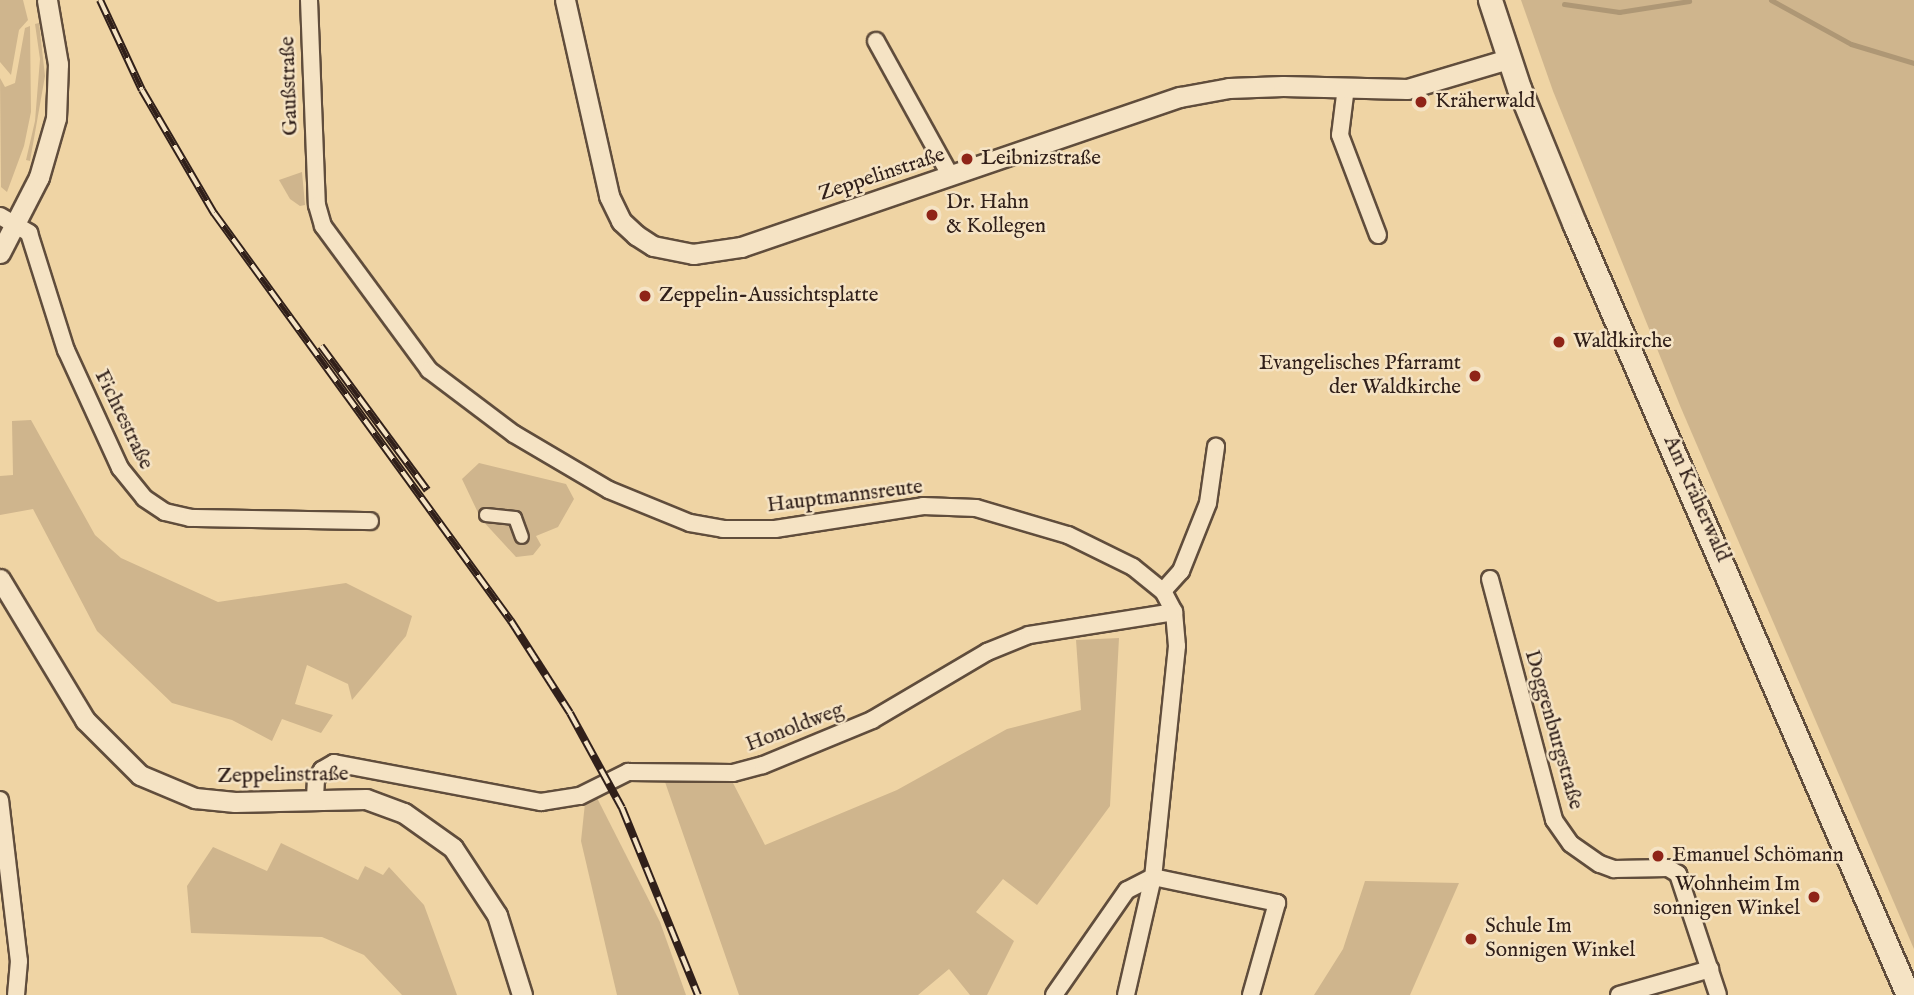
<!DOCTYPE html>
<meta charset="utf-8">
<style>
body{margin:0}
#map{position:relative;width:1914px;height:995px;overflow:hidden;background:#efd4a4;font-family:"IM FELL English",serif}
div>[style]{position:absolute}
.green>*{inset:0;background:#cfb58d}
.stream>*{height:5px;margin:-2.5px;padding:0 2.5px;transform-origin:2.5px;border-radius:2.5px;background:#ae9775}
.roads{filter:drop-shadow(2px 0 #604d3c) drop-shadow(-2px 0 #604d3c) drop-shadow(0 2px #604d3c) drop-shadow(0 -2px #604d3c)}
.pedestrian>*{height:12px;margin:-6px;padding:0 6px;transform-origin:6px;border-radius:6px;background:#f5e3c4}
.minor>*{height:16px;margin:-8px;padding:0 8px;transform-origin:8px;border-radius:8px;background:#f5e3c4}
.tertiary>*{height:19px;margin:-9.5px;padding:0 9.5px;transform-origin:9.5px;border-radius:9.5px;background:#f5e3c4}
.secondary>*{height:23px;margin:-11.5px;padding:0 11.5px;transform-origin:11.5px;border-radius:11.5px;background:#f5e3c4}
.rail>*{height:8px;margin-top:-4px;transform-origin:0;background:repeating-linear-gradient(90deg,#f5e3c4 0 16px,#31201a 0 32px);box-sizing:border-box;border-block:2px solid #31201a}
.dots>*{width:19px;height:19px;translate:-50% -50%;box-sizing:border-box;border:4px solid #f5e3c4;border-radius:50%}
span{translate:-50% -50%;white-space:nowrap;text-align:center;line-height:1.15;-webkit-text-stroke:5px #f5e3c4;paint-order:stroke}
.street-label{font-size:21px;color:#31201a}
.poi-label{font-size:21px;color:#31201a}
.left{translate:0 -50%;text-align:left}
.right{translate:-100% -50%;text-align:right}
</style>
<div id="map">
<div class="green">
<div style="clip-path:polygon(0 0,23px 0,28px 20px,19px 30px,11px 75px,0 62px)"></div>
<div style="clip-path:polygon(1521px 0,1914px 0,1914px 949px,1681px 408px,1553px 91px)"></div>
<div style="clip-path:polygon(39px 23px,45px 76px,30px 161px,26px 160px,35px 121px,40px 59px,35px 24px)"></div>
<div style="clip-path:polygon(30px 26px,31px 112px,24px 146px,7px 192px,1px 187px,0 78px,5px 87px,15px 83px,25px 28px)"></div>
<div style="clip-path:polygon(302px 172px,305px 205px,300px 206px,290px 199px,279px 180px)"></div>
<div style="clip-path:polygon(31px 420px,95px 535px,121px 558px,218px 602px,346px 583px,412px 616px,406px 636px,352px 700px,348px 684px,307px 665px,295px 704px,333px 715px,321px 733px,282px 719px,272px 741px,232px 720px,172px 703px,97px 631px,33px 509px,0 515px,0 476px,13px 475px,12px 421px)"></div>
<div style="clip-path:polygon(479px 463px,566px 484px,574px 499px,558px 527px,536px 536px,541px 545px,533px 555px,516px 557px,481px 519px,462px 479px)"></div>
<div style="clip-path:polygon(1119px 638px,1110px 806px,1037px 905px,1003px 879px,976px 912px,1014px 941px,987px 995px,970px 995px,949px 969px,918px 995px,739px 995px,665px 782px,733px 783px,765px 845px,897px 790px,1007px 729px,1081px 710px,1076px 640px)"></div>
<div style="clip-path:polygon(595px 794px,660px 922px,686px 995px,617px 995px,581px 841px,585px 803px)"></div>
<div style="clip-path:polygon(281px 843px,358px 880px,365px 866px,383px 875px,389px 867px,424px 905px,457px 995px,402px 995px,364px 955px,322px 937px,191px 933px,187px 886px,213px 847px,267px 871px)"></div>
<div style="clip-path:polygon(1365px 881px,1459px 883px,1410px 995px,1314px 995px,1343px 949px)"></div>
</div>
<div class="stream">
<div style="left:1771px;top:0;width:91px;rotate:28.8deg"></div>
<div style="left:1851px;top:44px;width:66px;rotate:16.8deg"></div>
<div style="left:1564px;top:4px;width:56px;rotate:8.3deg"></div>
<div style="left:1619px;top:12px;width:71px;rotate:-8.9deg"></div>
</div>
<div class="roads">
<div class="pedestrian">
<div style="left:486px;top:515px;width:29px;rotate:6deg"></div>
<div style="left:515px;top:518px;width:20px;rotate:70deg"></div>
</div>
<div class="minor">
<div style="left:309px;top:0;width:205px;rotate:87.8deg"></div>
<div style="left:317px;top:205px;width:22px;rotate:74deg"></div>
<div style="left:323px;top:226px;width:179px;rotate:53.6deg"></div>
<div style="left:429px;top:370px;width:106px;rotate:37deg"></div>
<div style="left:514px;top:434px;width:110px;rotate:30.5deg"></div>
<div style="left:609px;top:490px;width:87px;rotate:22.2deg"></div>
<div style="left:690px;top:523px;width:34px;rotate:10deg"></div>
<div style="left:723px;top:529px;width:52px"></div>
<div style="left:775px;top:529px;width:150px;rotate:-8.8deg"></div>
<div style="left:923px;top:506px;width:53px;rotate:2.2deg"></div>
<div style="left:976px;top:508px;width:96px;rotate:16.4deg"></div>
<div style="left:1068px;top:535px;width:72px;rotate:26.2deg"></div>
<div style="left:1133px;top:567px;width:38px;rotate:39deg"></div>
<div style="left:1163px;top:591px;width:24px;rotate:62deg"></div>
<div style="left:1174px;top:612px;width:34px;rotate:85deg"></div>
<div style="left:1177px;top:646px;width:232px;rotate:95.9deg"></div>
<div style="left:1153px;top:877px;width:29px;rotate:153deg"></div>
<div style="left:1127px;top:890px;width:128px;rotate:124.8deg"></div>
<div style="left:876px;top:41px;width:155px;rotate:61.1deg"></div>
<div style="left:1346px;top:87px;width:48px;rotate:97.1deg"></div>
<div style="left:1340px;top:135px;width:107px;rotate:69.2deg"></div>
<div style="left:0;top:216px;width:34px;rotate:30deg"></div>
<div style="left:29px;top:233px;width:123px;rotate:72.5deg"></div>
<div style="left:66px;top:350px;width:130px;rotate:65.4deg"></div>
<div style="left:120px;top:468px;width:38px;rotate:51deg"></div>
<div style="left:144px;top:498px;width:25px;rotate:34deg"></div>
<div style="left:165px;top:512px;width:26px;rotate:13deg"></div>
<div style="left:190px;top:518px;width:180px;rotate:1deg"></div>
<div style="left:1490px;top:579px;width:249px;rotate:75.1deg"></div>
<div style="left:1554px;top:820px;width:29px;rotate:55deg"></div>
<div style="left:1571px;top:844px;width:35px;rotate:35deg"></div>
<div style="left:1600px;top:864px;width:15px;rotate:20deg"></div>
<div style="left:1614px;top:869px;width:54px;rotate:-1.1deg"></div>
<div style="left:1668px;top:868px;width:12px;rotate:31deg"></div>
<div style="left:1678px;top:874px;width:127px;rotate:71.7deg"></div>
<div style="left:1163px;top:591px;width:27px;rotate:-48deg"></div>
<div style="left:1181px;top:571px;width:73px;rotate:-68.3deg"></div>
<div style="left:1208px;top:503px;width:57px;rotate:-81.9deg"></div>
<div style="left:315px;top:798px;width:18px;rotate:-87deg"></div>
<div style="left:316px;top:780px;width:12px;rotate:-59deg"></div>
<div style="left:322px;top:770px;width:14px;rotate:-30deg"></div>
<div style="left:334px;top:763px;width:211px;rotate:10.7deg"></div>
<div style="left:541px;top:802px;width:39px;rotate:-9deg"></div>
<div style="left:580px;top:796px;width:54px;rotate:-26.6deg"></div>
<div style="left:628px;top:772px;width:105px;rotate:0.5deg"></div>
<div style="left:733px;top:773px;width:31px;rotate:-15deg"></div>
<div style="left:763px;top:765px;width:118px;rotate:-22.4deg"></div>
<div style="left:872px;top:720px;width:134px;rotate:-30.6deg"></div>
<div style="left:987px;top:652px;width:45px;rotate:-22deg"></div>
<div style="left:1029px;top:635px;width:147px;rotate:-9deg"></div>
<div style="left:0;top:800px;width:162px;rotate:83.3deg"></div>
<div style="left:19px;top:961px;width:34px;rotate:95deg"></div>
<div style="left:1126px;top:995px;width:121px;rotate:-77.1deg"></div>
<div style="left:1153px;top:877px;width:127px;rotate:11.8deg"></div>
<div style="left:1277px;top:903px;width:96px;rotate:105.8deg"></div>
<div style="left:1619px;top:995px;width:95px;rotate:-15.9deg"></div>
</div>
<div class="tertiary">
<div style="left:565px;top:0;width:201px;rotate:77.3deg"></div>
<div style="left:609px;top:196px;width:28px;rotate:64deg"></div>
<div style="left:621px;top:221px;width:21px;rotate:43deg"></div>
<div style="left:636px;top:235px;width:20px;rotate:33deg"></div>
<div style="left:653px;top:246px;width:41px;rotate:11.3deg"></div>
<div style="left:693px;top:254px;width:49px;rotate:-8.3deg"></div>
<div style="left:741px;top:247px;width:464px;rotate:-18.9deg"></div>
<div style="left:1180px;top:97px;width:50px;rotate:-10.4deg"></div>
<div style="left:1229px;top:88px;width:54px;rotate:-2.1deg"></div>
<div style="left:1283px;top:86px;width:124px;rotate:1.4deg"></div>
<div style="left:1407px;top:89px;width:105px;rotate:-16.5deg"></div>
<div style="left:0;top:253px;width:85px;rotate:-62.8deg"></div>
<div style="left:39px;top:177px;width:61px;rotate:-73.9deg"></div>
<div style="left:56px;top:118px;width:54px;rotate:-87.9deg"></div>
<div style="left:58px;top:64px;width:65px;rotate:-99.8deg"></div>
<div style="left:0;top:579px;width:165px;rotate:58.9deg"></div>
<div style="left:85px;top:720px;width:78px;rotate:45deg"></div>
<div style="left:140px;top:775px;width:60px;rotate:22.7deg"></div>
<div style="left:195px;top:798px;width:40px;rotate:5.7deg"></div>
<div style="left:235px;top:802px;width:131px;rotate:-1.3deg"></div>
<div style="left:366px;top:799px;width:40px;rotate:20.2deg"></div>
<div style="left:404px;top:813px;width:60px;rotate:35.5deg"></div>
<div style="left:453px;top:848px;width:80px;rotate:56.7deg"></div>
<div style="left:497px;top:915px;width:84px;rotate:72.6deg"></div>
</div>
<div class="secondary">
<div style="left:1490px;top:0;width:93px;rotate:71.8deg"></div>
<div style="left:1519px;top:88px;width:148px;rotate:67.8deg"></div>
<div style="left:1575px;top:225px;width:839px;rotate:66.61deg"></div>
</div>
</div>
<div class="rail">
<div style="left:100px;top:0;width:99px;rotate:65deg"></div>
<div style="left:142px;top:90px;width:143px;rotate:59.7deg"></div>
<div style="left:214px;top:213px;width:505px;rotate:53.95deg"></div>
<div style="left:511px;top:621px;width:109px;rotate:57.3deg"></div>
<div style="left:570px;top:713px;width:108px;rotate:61.3deg"></div>
<div style="left:622px;top:808px;width:202px;rotate:67.9deg"></div>
<div style="left:321px;top:346px;width:179px;rotate:53.6deg"></div>
</div>
<div class="dots">
<div style="left:1421px;top:102px;background:#8f2418"></div>
<div style="left:967px;top:159px;background:#8f2418"></div>
<div style="left:932px;top:215px;background:#8f2418"></div>
<div style="left:645px;top:296px;background:#8f2418"></div>
<div style="left:1559px;top:342px;background:#8f2418"></div>
<div style="left:1475px;top:376px;background:#8f2418"></div>
<div style="left:1658px;top:856px;background:#8f2418"></div>
<div style="left:1814px;top:897px;background:#8f2418"></div>
<div style="left:1471px;top:939px;background:#8f2418"></div>
</div>
<div class="street-label">
<span style="left:290px;top:86px;rotate:-92deg">Gaußstraße</span>
<span style="left:882px;top:175px;rotate:-18deg">Zeppelinstraße</span>
<span style="left:123px;top:420px;rotate:64deg">Fichtestraße</span>
<span style="left:845px;top:497px;rotate:-7deg">Hauptmannsreute</span>
<span style="left:1696px;top:499px;rotate:66deg">Am Kräherwald</span>
<span style="left:795px;top:728px;rotate:-21deg">Honoldweg</span>
<span style="left:1553px;top:730px;rotate:74deg">Doggenburgstraße</span>
<span style="left:283px;top:776px;rotate:-1deg">Zeppelinstraße</span>
</div>
<div class="poi-label">
<span class="left" style="left:1435px;top:102px">Kräherwald</span>
<span class="left" style="left:981px;top:159px">Leibnizstraße</span>
<span class="left" style="left:946px;top:215px">Dr. Hahn<br>&amp; Kollegen</span>
<span class="left" style="left:659px;top:296px">Zeppelin-Aussichtsplatte</span>
<span class="left" style="left:1573px;top:342px">Waldkirche</span>
<span class="right" style="left:1461px;top:376px">Evangelisches Pfarramt<br>der Waldkirche</span>
<span class="left" style="left:1672px;top:856px">Emanuel Schömann</span>
<span class="right" style="left:1800px;top:897px">Wohnheim Im<br>sonnigen Winkel</span>
<span class="left" style="left:1485px;top:939px">Schule Im<br>Sonnigen Winkel</span>
</div>
</div>
